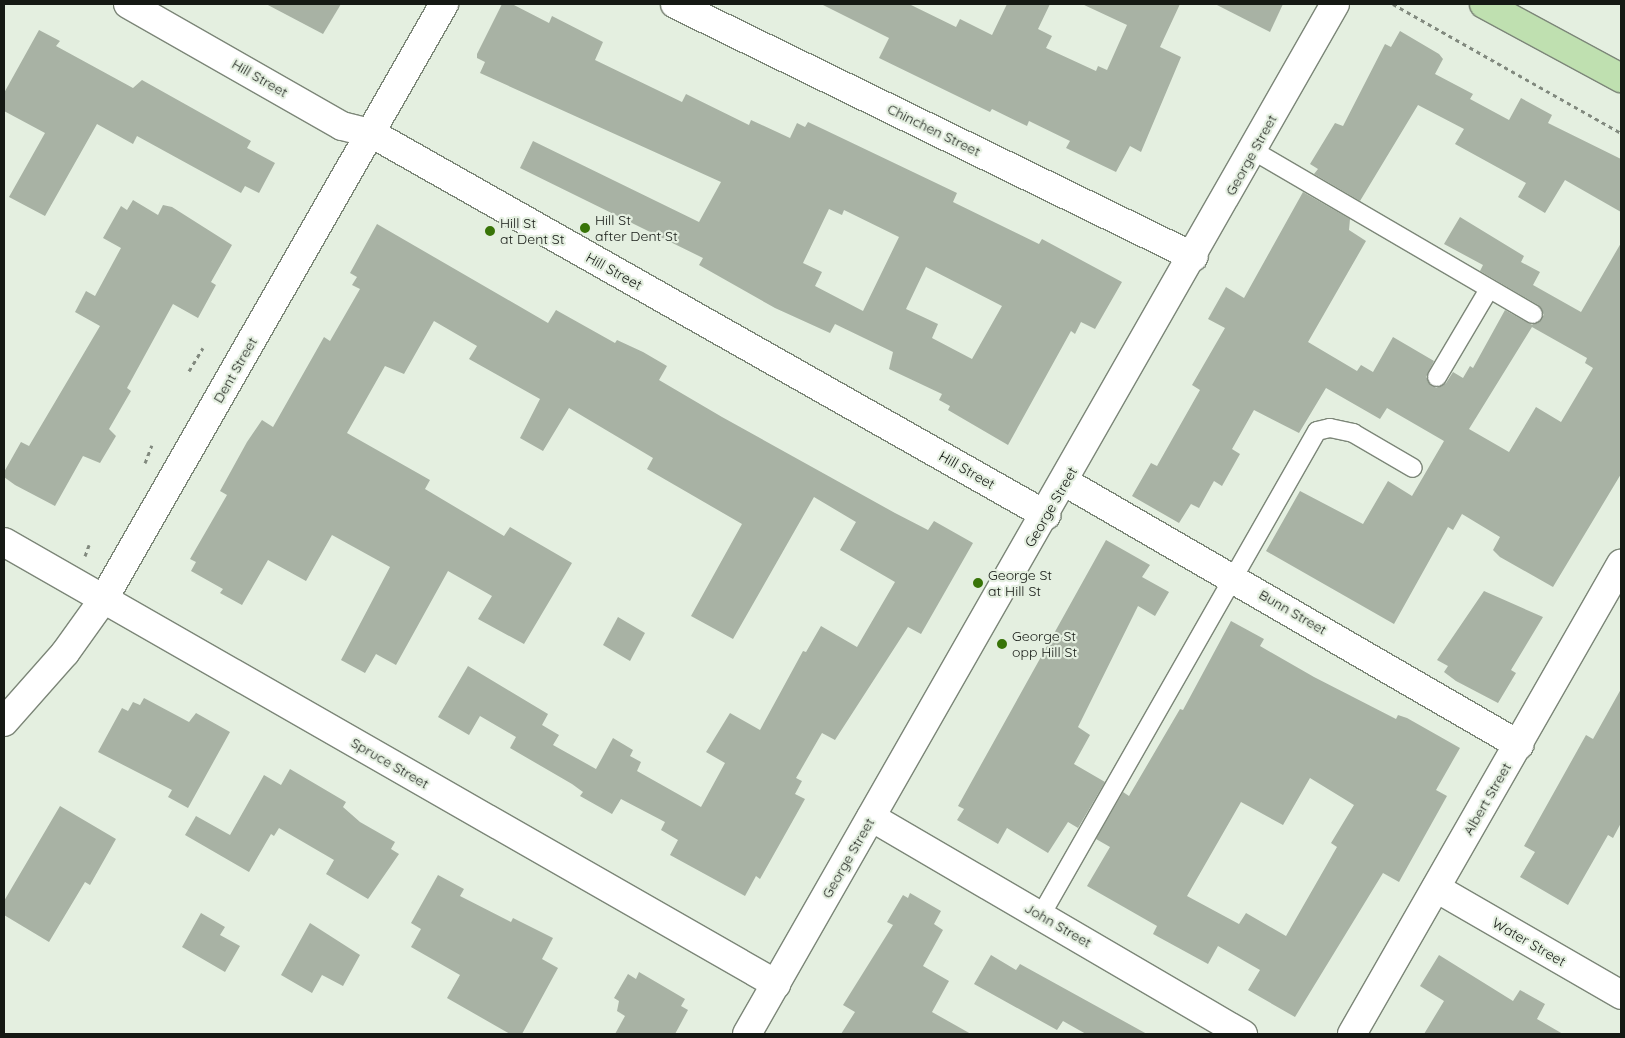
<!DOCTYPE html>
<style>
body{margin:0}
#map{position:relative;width:1625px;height:1038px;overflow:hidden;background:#e4efe0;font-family:Quicksand,sans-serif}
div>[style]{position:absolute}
.building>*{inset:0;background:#a8b2a4}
.path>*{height:3px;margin-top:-1.5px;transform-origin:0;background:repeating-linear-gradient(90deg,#81897e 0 4px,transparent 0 8px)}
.roads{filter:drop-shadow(1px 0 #7c8678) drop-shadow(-1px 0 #7c8678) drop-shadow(0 1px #7c8678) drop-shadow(0 -1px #7c8678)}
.service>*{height:18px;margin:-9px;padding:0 9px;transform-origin:9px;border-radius:9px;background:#fff}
.minor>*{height:28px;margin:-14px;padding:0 14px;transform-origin:14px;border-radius:14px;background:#fff}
.trunk>*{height:28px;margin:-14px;padding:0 14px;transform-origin:14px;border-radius:14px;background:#bfe0b0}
.dots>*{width:14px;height:14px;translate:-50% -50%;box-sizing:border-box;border:2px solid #e4efe0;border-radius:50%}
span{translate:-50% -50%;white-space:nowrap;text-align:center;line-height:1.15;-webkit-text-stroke:4.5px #e4efe0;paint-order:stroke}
.street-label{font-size:14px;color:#151914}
.poi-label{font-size:14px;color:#151914}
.left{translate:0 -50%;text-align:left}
.frame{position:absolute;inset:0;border:5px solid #151914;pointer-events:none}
</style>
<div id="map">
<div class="building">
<div style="clip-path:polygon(266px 4px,341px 4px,323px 34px)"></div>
<div style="clip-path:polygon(evenodd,502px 4px,512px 4px,549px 23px,552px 16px,603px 42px,595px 60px,682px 102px,686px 94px,749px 125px,751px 120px,790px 138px,797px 123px,805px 127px,808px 122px,825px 130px,957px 193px,953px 202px,1039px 244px,1042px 239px,1122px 282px,1095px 329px,1081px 322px,1075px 334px,1071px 331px,1008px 445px,948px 410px,950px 406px,939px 400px,942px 394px,889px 369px,893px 352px,835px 324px,830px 333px,775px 308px,699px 265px,703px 258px,520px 168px,533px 141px,699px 222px,721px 182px,480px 73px,485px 62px,477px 58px,477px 54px,502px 4px,829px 209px,842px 215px,844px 210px,899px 237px,863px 311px,815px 286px,822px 272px,803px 263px,829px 209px,502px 4px,926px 267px,1002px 306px,972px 359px,932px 338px,938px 324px,906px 309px,926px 267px)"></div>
<div style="clip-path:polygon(821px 4px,909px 4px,956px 27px,960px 19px,992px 35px,1007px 4px,1050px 4px,1038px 29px,1052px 36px,1046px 48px,1096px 71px,1098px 66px,1107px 70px,1127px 25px,1082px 4px,1180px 4px,1160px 47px,1181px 57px,1141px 152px,1130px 146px,1116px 172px,1066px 148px,1070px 141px,1029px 121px,1027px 126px,992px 109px,990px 112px,879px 58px,889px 38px)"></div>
<div style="clip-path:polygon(1215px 4px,1283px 4px,1270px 32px)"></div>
<div style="clip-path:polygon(39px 30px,60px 41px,56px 46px,133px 88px,142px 80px,251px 141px,247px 148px,275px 163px,259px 193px,245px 186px,241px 193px,137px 136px,133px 144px,97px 124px,45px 216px,9px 197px,45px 133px,4px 111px,4px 93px)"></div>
<div style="clip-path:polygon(1400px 31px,1439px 54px,1443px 59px,1435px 74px,1473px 94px,1470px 99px,1509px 120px,1521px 98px,1552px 115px,1548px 123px,1621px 159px,1621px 212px,1565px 180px,1545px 213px,1518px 197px,1526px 183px,1455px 144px,1464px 129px,1418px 105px,1360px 201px,1314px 174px,1318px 169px,1310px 164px,1335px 123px,1343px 126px,1385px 44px,1391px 47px)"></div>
<div style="clip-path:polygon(evenodd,1303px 192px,1350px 219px,1349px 230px,1366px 241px,1308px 342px,1357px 371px,1361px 365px,1373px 372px,1393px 337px,1434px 361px,1426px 377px,1436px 388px,1446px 383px,1453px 372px,1463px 378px,1470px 366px,1473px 368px,1505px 310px,1532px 325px,1544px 315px,1538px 305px,1480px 271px,1483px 265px,1444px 244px,1460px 217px,1524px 256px,1521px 262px,1540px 272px,1533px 285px,1581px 312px,1621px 243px,1621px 474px,1553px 587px,1500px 557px,1493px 550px,1500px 537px,1462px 514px,1453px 530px,1448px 527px,1394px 624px,1266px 551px,1300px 491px,1363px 524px,1388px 481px,1412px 496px,1444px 441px,1387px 408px,1380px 419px,1326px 388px,1299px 433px,1254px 410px,1232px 449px,1240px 454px,1222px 486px,1214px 481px,1199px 508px,1191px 504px,1179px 523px,1132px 496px,1151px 463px,1157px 466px,1200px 390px,1192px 385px,1225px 328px,1208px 319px,1226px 287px,1244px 298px,1303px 192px,1532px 327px,1587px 358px,1585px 363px,1593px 368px,1561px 422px,1536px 407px,1509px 452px,1469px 429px,1532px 327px)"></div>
<div style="clip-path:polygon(133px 200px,158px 215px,163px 205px,172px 207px,232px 245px,211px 282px,216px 285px,198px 318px,173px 304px,127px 388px,131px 391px,109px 429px,116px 436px,100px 463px,83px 456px,55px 506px,15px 485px,4px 477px,4px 472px,21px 442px,29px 446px,100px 326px,75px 312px,86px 291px,95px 296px,121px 248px,103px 238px,121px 206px,127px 210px)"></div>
<div style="clip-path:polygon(377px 224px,548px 323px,556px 310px,615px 343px,617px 340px,643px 352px,667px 366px,659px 380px,722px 417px,895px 513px,928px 530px,934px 521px,973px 543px,921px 634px,908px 627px,835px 740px,822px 733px,796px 778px,802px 781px,795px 794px,805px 799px,760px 879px,756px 876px,745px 896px,670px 855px,678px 840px,661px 830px,665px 822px,621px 799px,612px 814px,580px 796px,583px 792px,572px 784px,510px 748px,516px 737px,480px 716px,469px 735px,438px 717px,468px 666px,548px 714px,542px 725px,559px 735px,553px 745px,596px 769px,613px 738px,633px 750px,630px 756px,641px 762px,637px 771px,701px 807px,725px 763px,706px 752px,730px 713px,760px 730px,803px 651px,806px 652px,821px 626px,857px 647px,895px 582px,840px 550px,856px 522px,814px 497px,733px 639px,691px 616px,742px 524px,647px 469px,653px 458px,569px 408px,543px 451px,520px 438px,540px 399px,469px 359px,477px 346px,434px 321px,404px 374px,385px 366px,347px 433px,430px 480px,425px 489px,504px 536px,510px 527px,572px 563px,524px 644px,478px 619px,492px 596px,448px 571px,396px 665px,376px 654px,365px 673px,341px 660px,390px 567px,332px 535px,306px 581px,268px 560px,242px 605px,220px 593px,223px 589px,191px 571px,196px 562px,190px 559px,227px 495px,220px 491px,247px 442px,262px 420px,273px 427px,324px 337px,330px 341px,360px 289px,352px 285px,357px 277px,350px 273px)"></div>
<div style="clip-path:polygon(1106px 540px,1150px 565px,1142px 577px,1169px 592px,1155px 616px,1138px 606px,1078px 727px,1090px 735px,1074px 764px,1105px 782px,1078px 828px,1068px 822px,1048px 853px,1007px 828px,998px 844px,957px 820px,964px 809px,958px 806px)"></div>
<div style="clip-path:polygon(1484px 591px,1543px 617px,1511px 670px,1516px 673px,1498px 703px,1456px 681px,1444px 672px,1448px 666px,1437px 660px)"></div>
<div style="clip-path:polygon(618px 617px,645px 633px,630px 661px,603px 645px)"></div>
<div style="clip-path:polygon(evenodd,1231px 621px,1264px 639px,1260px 646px,1314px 677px,1396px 719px,1398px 715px,1407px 718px,1460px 748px,1436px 790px,1447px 796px,1399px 882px,1383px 873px,1295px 1017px,1248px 990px,1260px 970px,1218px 946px,1208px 964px,1153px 934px,1157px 926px,1087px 886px,1110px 847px,1096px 839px,1123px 792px,1129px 796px,1180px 709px,1183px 710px,1231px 621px,1310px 778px,1354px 805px,1331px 843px,1337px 847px,1286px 936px,1246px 913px,1239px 924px,1187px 896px,1241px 802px,1283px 825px,1310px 778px)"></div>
<div style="clip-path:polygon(1621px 689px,1621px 823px,1613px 838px,1608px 835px,1568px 905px,1520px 877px,1535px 852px,1524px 846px,1586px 735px,1593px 739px)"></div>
<div style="clip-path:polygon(144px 698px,189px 722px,196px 713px,230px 732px,188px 808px,168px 797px,172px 790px,98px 752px,122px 708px,128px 711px,133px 702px,140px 705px)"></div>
<div style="clip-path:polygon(290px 769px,346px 802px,343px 807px,360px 822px,395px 842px,391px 849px,399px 854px,368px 899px,326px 874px,334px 860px,279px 828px,274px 836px,271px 834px,249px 872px,185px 835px,196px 816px,230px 835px,264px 775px,281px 785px)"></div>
<div style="clip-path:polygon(60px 806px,116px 839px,90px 885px,85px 882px,49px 942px,4px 915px,4px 901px)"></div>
<div style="clip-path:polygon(438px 875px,464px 889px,460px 896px,511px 922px,513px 918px,553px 938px,542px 959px,558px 968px,522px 1034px,510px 1034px,447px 998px,460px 975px,411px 947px,421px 929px,411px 923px)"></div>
<div style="clip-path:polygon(910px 893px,941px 911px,934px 924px,943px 930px,923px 966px,949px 981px,932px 1012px,971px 1034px,841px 1034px,855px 1012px,843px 1005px,893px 925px,887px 922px,903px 895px,908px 898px)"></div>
<div style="clip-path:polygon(201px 913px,225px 927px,220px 935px,240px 946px,225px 972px,182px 947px)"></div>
<div style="clip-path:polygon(310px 923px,360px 955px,343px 986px,322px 975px,312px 993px,281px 975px)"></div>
<div style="clip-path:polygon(991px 955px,1016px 970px,1020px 964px,1147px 1034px,1086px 1034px,1063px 1021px,1057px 1030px,974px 984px)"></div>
<div style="clip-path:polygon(1439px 955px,1513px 1001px,1520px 990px,1545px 1004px,1537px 1019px,1563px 1034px,1424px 1034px,1444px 1001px,1420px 986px)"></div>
<div style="clip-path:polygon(639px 972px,685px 999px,681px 1006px,688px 1010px,675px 1034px,615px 1034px,625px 1016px,617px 1011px,619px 1001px,614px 998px,628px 974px,636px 979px)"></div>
</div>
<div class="path">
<div style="left:1393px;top:4px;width:262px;rotate:29.5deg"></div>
<div style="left:189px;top:371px;width:27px;rotate:-59deg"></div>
<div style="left:145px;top:463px;width:19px;rotate:-69deg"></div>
<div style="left:85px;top:556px;width:12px;rotate:-70deg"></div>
</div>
<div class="roads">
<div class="service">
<div style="left:1254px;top:151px;width:323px;rotate:30.3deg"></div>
<div style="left:1437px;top:377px;width:102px;rotate:-59.4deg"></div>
<div style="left:1041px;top:915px;width:557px;rotate:-60.31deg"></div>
<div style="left:1317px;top:431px;width:13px;rotate:-13deg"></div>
<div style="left:1330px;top:428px;width:24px;rotate:12deg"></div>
<div style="left:1353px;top:433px;width:69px;rotate:30.3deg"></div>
</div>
<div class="minor">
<div style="left:128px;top:4px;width:246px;rotate:29.7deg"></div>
<div style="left:342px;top:126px;width:30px;rotate:14deg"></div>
<div style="left:371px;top:133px;width:776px;rotate:29.51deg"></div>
<div style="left:675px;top:4px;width:577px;rotate:25.99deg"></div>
<div style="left:1065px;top:482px;width:525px;rotate:30.08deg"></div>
<div style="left:4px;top:542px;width:890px;rotate:29.79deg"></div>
<div style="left:4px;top:722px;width:92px;rotate:-48.5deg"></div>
<div style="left:65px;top:653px;width:65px;rotate:-54.4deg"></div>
<div style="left:103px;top:600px;width:687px;rotate:-60.22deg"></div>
<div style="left:871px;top:817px;width:431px;rotate:30.3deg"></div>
<div style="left:1436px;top:888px;width:214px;rotate:30deg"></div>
<div style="left:747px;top:1034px;width:1186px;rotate:-60.28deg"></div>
<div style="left:1352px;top:1034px;width:542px;rotate:-60.22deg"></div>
</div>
<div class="trunk">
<div style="left:1484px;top:4px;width:156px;rotate:28.4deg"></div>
</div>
</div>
<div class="dots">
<div style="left:585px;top:228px;background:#387408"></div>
<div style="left:490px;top:231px;background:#387408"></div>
<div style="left:978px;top:583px;background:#387408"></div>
<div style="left:1002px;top:644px;background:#387408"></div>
</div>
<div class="street-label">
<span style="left:260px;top:78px;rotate:30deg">Hill Street</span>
<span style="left:934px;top:130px;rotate:26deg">Chinchen Street</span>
<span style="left:1251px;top:155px;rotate:-61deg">George Street</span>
<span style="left:614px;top:271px;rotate:29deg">Hill Street</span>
<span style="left:235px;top:370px;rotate:-60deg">Dent Street</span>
<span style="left:967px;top:470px;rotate:30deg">Hill Street</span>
<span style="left:1051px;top:507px;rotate:-60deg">George Street</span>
<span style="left:1293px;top:612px;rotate:30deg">Bunn Street</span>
<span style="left:390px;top:763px;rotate:30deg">Spruce Street</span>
<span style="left:1487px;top:799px;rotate:-60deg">Albert Street</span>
<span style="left:848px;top:858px;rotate:-60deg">George Street</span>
<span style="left:1058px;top:925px;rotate:30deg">John Street</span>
<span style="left:1529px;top:942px;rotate:30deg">Water Street</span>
</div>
<div class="poi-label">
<span class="left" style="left:595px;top:228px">Hill St<br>after Dent St</span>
<span class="left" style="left:500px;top:231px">Hill St<br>at Dent St</span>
<span class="left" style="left:988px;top:583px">George St<br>at Hill St</span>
<span class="left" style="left:1012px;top:644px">George St<br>opp Hill St</span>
</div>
<div class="frame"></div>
</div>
